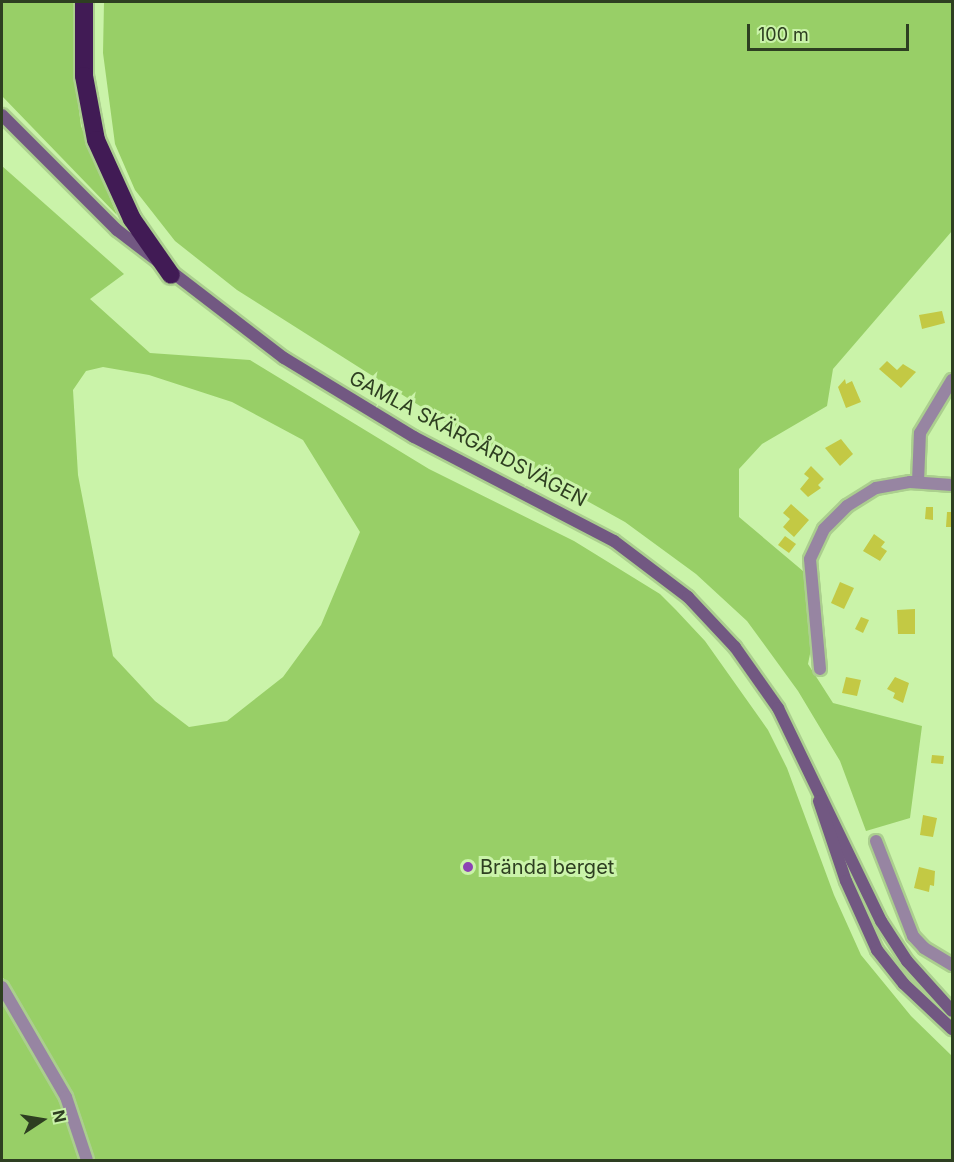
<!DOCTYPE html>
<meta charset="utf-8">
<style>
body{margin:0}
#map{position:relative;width:954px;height:1162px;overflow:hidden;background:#caf3a9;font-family:Inter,sans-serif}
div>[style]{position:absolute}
.green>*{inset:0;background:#98cf67}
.building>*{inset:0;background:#c3c944}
.roads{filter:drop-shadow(2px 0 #abcf8e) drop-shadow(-2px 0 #abcf8e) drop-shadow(0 2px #abcf8e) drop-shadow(0 -2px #abcf8e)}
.street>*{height:12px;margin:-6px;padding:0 6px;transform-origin:6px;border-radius:6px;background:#9785a2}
.secondary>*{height:12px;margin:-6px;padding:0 6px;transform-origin:6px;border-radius:6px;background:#725882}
.highway>*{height:18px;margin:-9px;padding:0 9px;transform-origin:9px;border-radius:9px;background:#411b55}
.dots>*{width:16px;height:16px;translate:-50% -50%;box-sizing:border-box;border:3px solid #caf3a9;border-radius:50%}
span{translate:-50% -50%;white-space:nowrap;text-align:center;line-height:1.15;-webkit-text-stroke:6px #caf3a9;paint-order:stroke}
.street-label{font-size:20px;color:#2e3f21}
.poi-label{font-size:20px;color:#2e3f21}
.left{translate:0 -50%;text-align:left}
.frame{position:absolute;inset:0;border:3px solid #2e3f21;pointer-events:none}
.north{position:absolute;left:12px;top:1090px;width:60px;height:60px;-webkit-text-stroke:4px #caf3a9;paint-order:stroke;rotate:78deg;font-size:16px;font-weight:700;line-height:24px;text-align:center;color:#2e3f21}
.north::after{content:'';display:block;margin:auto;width:21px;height:27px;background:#2e3f21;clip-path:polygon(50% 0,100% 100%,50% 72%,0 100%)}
.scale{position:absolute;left:747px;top:24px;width:162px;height:27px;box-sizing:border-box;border:3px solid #2e3f21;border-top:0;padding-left:8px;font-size:18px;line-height:21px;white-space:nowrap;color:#2e3f21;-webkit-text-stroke:4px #caf3a9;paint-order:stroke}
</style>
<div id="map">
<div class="green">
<div style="clip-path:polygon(2px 2px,77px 2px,76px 87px,81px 126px,117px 215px,2px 96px)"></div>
<div style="clip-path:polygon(104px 2px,952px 2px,952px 231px,833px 369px,827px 406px,762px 444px,739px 469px,739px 517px,803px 571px,815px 629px,808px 664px,833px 703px,922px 726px,910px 818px,866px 831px,840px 761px,798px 691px,747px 621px,696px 574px,625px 522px,450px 425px,237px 290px,175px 241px,135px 190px,115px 144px,103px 53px)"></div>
<div style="clip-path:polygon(evenodd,2px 166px,124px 274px,90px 299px,150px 353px,250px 360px,429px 469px,574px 541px,660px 594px,676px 610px,705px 641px,768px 730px,787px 768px,834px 895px,861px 955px,911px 1016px,952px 1056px,952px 1160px,93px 1160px,70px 1094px,2px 976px,2px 166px,103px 367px,149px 375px,232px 402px,303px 440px,360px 532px,321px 625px,283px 677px,227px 721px,189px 727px,155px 701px,113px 656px,78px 475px,73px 390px,86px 371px,103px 367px)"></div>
<div style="clip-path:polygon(2px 997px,63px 1099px,82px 1160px,2px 1160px)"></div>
</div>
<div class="building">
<div style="clip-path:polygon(942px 311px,945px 323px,922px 329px,919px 315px)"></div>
<div style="clip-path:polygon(887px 361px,897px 370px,903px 364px,916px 372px,901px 388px,879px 369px)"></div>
<div style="clip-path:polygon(845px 379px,846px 384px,852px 381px,861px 402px,846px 408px,838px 387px)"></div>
<div style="clip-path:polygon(841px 439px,853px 454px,840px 466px,825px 448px)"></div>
<div style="clip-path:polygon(811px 466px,824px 479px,818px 485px,821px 488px,808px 497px,800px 489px,809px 478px,804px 474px)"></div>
<div style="clip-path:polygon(791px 504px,809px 520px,794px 537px,783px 527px,790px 519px,783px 513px)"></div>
<div style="clip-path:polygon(926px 507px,933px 507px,933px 520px,925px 519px)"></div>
<div style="clip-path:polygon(947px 512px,952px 512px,952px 527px,946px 527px)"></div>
<div style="clip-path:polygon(874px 534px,885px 542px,881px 547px,887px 551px,880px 561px,863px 551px)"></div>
<div style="clip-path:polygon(785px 536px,796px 544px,789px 553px,778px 545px)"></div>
<div style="clip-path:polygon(840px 582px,854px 588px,844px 609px,831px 603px)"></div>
<div style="clip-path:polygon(915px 609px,915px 634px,898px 634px,897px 610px)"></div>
<div style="clip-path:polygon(861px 617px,869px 620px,863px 633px,855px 629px)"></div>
<div style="clip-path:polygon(846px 677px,861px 680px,857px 696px,842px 693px)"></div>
<div style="clip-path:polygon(895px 677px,909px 683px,903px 703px,893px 698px,895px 693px,887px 689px)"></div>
<div style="clip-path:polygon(932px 755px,944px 756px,943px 764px,931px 763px)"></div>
<div style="clip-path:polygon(923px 815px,937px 818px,933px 837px,920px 835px)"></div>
<div style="clip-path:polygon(919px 867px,935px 871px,934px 886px,930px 885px,929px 892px,914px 888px)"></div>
</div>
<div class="roads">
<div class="street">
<div style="left:918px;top:482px;width:49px;rotate:-87.7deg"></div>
<div style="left:920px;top:433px;width:62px;rotate:-58.9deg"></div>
<div style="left:820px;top:669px;width:110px;rotate:-95.2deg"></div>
<div style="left:810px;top:559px;width:33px;rotate:-65deg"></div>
<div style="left:824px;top:529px;width:33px;rotate:-45deg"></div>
<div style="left:847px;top:506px;width:34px;rotate:-32deg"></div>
<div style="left:876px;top:488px;width:35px;rotate:-10deg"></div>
<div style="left:910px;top:482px;width:42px;rotate:4.1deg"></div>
<div style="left:876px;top:841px;width:102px;rotate:68.7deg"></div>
<div style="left:913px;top:936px;width:16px;rotate:47deg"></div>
<div style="left:924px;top:948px;width:33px;rotate:31deg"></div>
<div style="left:2px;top:987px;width:127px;rotate:59.8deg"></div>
<div style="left:66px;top:1097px;width:66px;rotate:71.6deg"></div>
</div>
<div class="secondary">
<div style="left:2px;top:115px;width:163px;rotate:45deg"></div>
<div style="left:117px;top:230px;width:210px;rotate:37.5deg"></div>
<div style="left:284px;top:358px;width:152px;rotate:31.3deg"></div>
<div style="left:414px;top:437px;width:225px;rotate:27.5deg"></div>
<div style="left:614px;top:541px;width:93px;rotate:37.1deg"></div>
<div style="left:688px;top:597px;width:69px;rotate:46.8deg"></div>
<div style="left:735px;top:647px;width:75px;rotate:54.8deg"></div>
<div style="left:778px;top:708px;width:237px;rotate:64.2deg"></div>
<div style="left:881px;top:921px;width:48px;rotate:57deg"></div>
<div style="left:907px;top:961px;width:67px;rotate:48deg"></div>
<div style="left:819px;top:801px;width:84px;rotate:71.4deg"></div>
<div style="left:846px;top:881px;width:76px;rotate:65.8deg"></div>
<div style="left:877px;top:950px;width:43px;rotate:51.5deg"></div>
<div style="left:904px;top:984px;width:66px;rotate:43.2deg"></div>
</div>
<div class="highway">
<div style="left:84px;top:2px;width:74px;rotate:90deg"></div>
<div style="left:84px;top:76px;width:65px;rotate:79.4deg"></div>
<div style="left:96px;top:140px;width:87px;rotate:65.5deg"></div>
<div style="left:132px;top:219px;width:68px;rotate:55.1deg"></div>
</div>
</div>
<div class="dots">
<div style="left:468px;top:867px;background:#8c42b4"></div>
</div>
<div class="street-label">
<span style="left:468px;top:439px;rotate:28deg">GAMLA SKÄRGÅRDSVÄGEN</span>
</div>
<div class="poi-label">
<span class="left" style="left:480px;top:867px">Brända berget</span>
</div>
<div class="frame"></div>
<div class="north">N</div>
<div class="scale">100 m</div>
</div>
